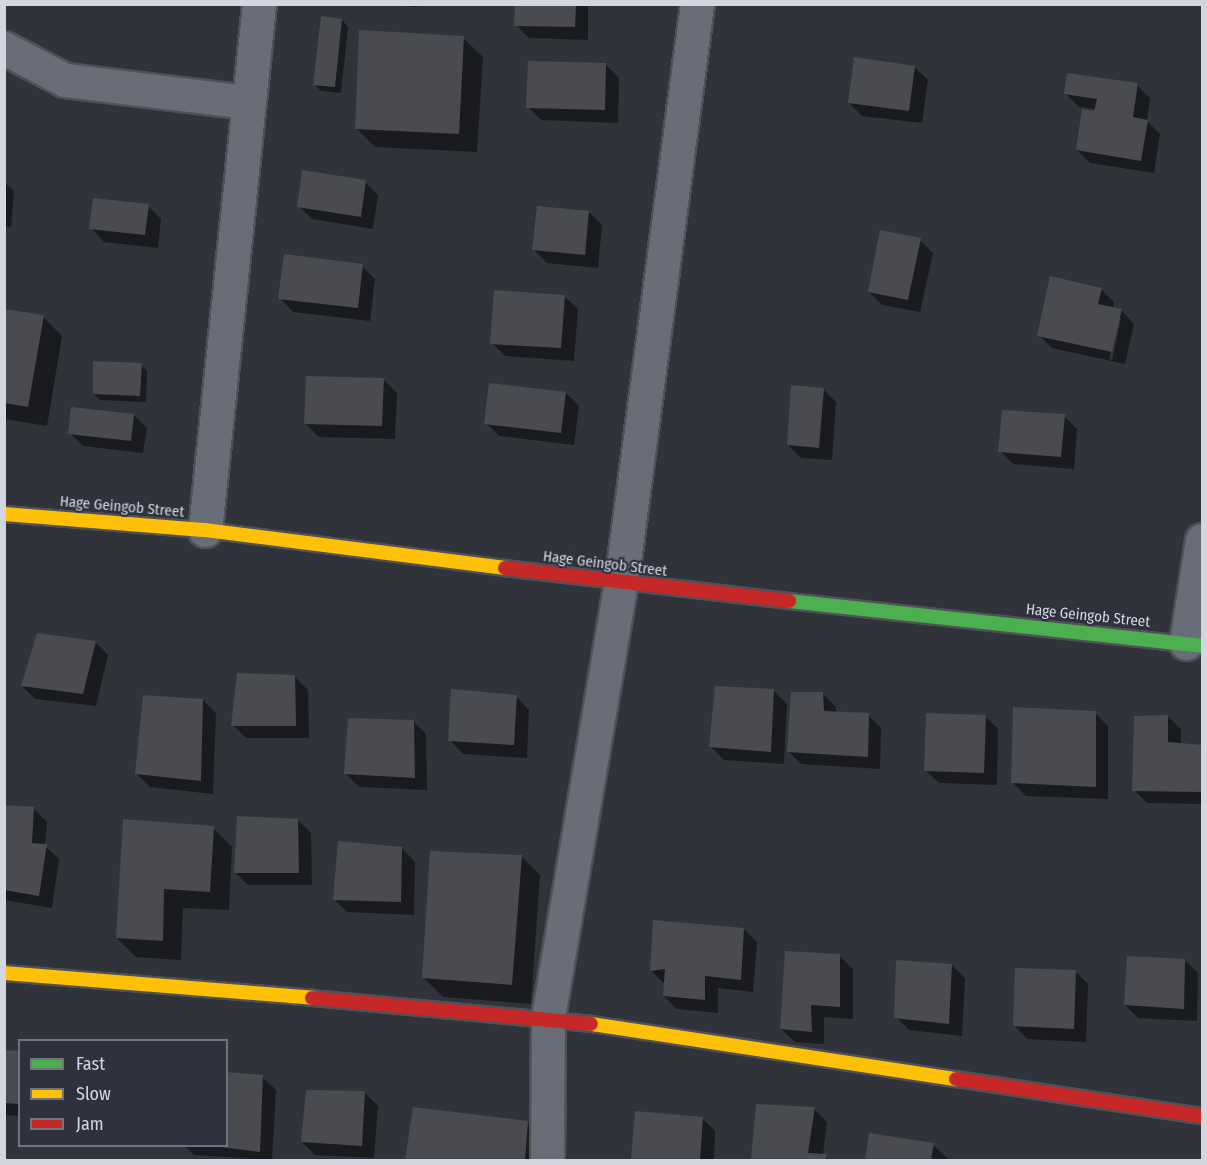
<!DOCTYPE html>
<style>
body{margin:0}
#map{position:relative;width:1207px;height:1165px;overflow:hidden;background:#31333a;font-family:"Fira Sans Condensed",sans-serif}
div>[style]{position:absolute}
.shadow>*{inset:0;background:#0007}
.building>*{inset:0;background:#494b50}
.roads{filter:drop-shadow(2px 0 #4f5157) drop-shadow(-2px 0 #4f5157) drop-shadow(0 2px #4f5157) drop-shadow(0 -2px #4f5157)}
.street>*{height:33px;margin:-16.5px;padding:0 16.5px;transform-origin:16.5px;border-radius:16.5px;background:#686d78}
.fast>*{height:14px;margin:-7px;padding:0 7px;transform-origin:7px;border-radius:7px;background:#4caf50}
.slow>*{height:14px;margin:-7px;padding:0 7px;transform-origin:7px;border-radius:7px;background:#ffc107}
.jam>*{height:14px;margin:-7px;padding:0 7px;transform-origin:7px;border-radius:7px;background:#c62828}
span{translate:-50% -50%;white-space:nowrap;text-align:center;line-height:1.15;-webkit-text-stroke:4.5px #2d323e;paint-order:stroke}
.street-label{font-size:15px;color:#d3d6de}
.frame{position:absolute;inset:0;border:6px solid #d3d6de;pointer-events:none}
.legend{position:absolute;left:18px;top:1039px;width:210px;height:108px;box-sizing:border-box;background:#2d323e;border:2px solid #6f747e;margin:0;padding:8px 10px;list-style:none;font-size:18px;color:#d3d6de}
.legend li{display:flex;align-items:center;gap:12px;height:30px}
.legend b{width:30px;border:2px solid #6f747e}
</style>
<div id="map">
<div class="shadow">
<div style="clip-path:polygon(385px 4px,417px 4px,417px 7px)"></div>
<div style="clip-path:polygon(516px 4px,588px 4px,588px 40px,529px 38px,516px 25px)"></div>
<div style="clip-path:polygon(342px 20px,348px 27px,341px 93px,321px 91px,315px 85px)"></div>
<div style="clip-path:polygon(463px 38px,483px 57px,477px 152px,375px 147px,356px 128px)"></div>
<div style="clip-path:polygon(606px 65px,619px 78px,618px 123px,541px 120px,528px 107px)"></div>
<div style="clip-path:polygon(915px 67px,928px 80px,922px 123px,862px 116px,849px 103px)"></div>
<div style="clip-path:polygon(1137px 85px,1150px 98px,1147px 121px,1160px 134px,1154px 173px,1090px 163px,1077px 150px,1096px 109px,1079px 107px,1066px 94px)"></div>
<div style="clip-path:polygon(4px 182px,14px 191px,11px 227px,4px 227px)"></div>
<div style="clip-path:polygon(365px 182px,378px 195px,373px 229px,312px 219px,299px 206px)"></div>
<div style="clip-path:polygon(148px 206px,161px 219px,158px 248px,104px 242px,91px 228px)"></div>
<div style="clip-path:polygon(589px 212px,602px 225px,598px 268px,547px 263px,534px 250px)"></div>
<div style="clip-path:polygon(920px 240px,933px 253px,920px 312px,882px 305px,869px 292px)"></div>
<div style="clip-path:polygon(362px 266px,375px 279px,370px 321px,293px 312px,280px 298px)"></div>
<div style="clip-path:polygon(evenodd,1101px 289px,1114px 302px,1113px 309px,1121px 310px,1134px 324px,1125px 364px,1052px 348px,1039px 335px,1101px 289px,1118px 318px,1121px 318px,1112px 360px,1109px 359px,1118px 318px)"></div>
<div style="clip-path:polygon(564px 296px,578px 309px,574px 361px,505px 356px,492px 343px)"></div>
<div style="clip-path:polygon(4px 310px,43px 317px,62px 336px,47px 426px,4px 419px)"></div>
<div style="clip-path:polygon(141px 365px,147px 371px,146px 402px,100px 400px,94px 394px)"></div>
<div style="clip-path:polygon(384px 380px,397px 393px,395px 439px,319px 437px,306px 424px)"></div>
<div style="clip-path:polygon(823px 389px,836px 402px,832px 460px,801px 458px,788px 445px)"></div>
<div style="clip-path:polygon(566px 393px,579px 406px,574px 445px,499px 436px,486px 423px)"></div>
<div style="clip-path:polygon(134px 415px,147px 428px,143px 453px,83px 446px,70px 433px)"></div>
<div style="clip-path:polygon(1064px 416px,1077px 429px,1074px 469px,1013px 464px,1000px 451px)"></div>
<div style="clip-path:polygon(95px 642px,108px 655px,96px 706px,35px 699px,22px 686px)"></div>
<div style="clip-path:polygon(295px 677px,308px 690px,309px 738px,246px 738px,233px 725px)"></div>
<div style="clip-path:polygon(774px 691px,787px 704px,784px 764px,724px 760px,711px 747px)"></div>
<div style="clip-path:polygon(823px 694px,836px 707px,836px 713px,868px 715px,881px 728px,880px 769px,801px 764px,788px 751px)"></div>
<div style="clip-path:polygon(516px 696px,529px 710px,527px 758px,463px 754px,450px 740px)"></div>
<div style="clip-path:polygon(203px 700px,216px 713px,213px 794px,150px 787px,137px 774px)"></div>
<div style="clip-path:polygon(1095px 713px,1108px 726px,1108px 799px,1026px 796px,1013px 783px)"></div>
<div style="clip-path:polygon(985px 716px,998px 729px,997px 785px,939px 783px,925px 770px)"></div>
<div style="clip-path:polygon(1168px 716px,1181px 729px,1181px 744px,1202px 746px,1202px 804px,1147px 803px,1134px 790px)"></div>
<div style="clip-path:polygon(413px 721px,426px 734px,427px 790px,359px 787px,346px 774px)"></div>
<div style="clip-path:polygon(4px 807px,34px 809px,47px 822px,45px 846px,59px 859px,52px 908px,4px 900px)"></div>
<div style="clip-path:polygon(298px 820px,311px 833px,312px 885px,248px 885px,235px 872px)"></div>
<div style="clip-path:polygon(213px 828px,232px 847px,229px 910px,183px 908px,181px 960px,136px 957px,117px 938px)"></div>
<div style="clip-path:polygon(402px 848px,415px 862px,414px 915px,347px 912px,334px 899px)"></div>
<div style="clip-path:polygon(521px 856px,540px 875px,531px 1004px,443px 997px,424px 978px)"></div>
<div style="clip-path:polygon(744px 929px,757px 942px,753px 992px,718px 988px,718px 1013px,677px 1009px,664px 996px,665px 984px,651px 971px)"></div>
<div style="clip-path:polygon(840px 956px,853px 969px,853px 1019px,824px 1017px,824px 1044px,795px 1042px,781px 1029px)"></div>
<div style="clip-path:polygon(1185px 960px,1198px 973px,1197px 1021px,1138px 1018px,1125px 1005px)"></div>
<div style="clip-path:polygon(952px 965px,965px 978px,962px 1036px,909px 1030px,896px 1017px)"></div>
<div style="clip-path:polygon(1075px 971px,1088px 984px,1086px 1042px,1027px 1039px,1014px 1025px)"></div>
<div style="clip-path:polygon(4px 1051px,20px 1053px,20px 1116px,4px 1115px)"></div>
<div style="clip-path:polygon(262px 1077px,276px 1090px,272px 1160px,194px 1155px,185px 1146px,226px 1146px)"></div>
<div style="clip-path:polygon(365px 1093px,378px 1106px,374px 1158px,315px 1155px,302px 1142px)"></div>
<div style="clip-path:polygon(758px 1105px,814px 1109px,827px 1122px,823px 1155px,831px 1160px,752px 1160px)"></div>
<div style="clip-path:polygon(414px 1109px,527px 1122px,547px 1141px,545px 1160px,406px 1160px)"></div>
<div style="clip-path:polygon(637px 1113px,702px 1118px,715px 1131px,714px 1160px,632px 1160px)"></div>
<div style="clip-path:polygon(870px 1134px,933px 1145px,949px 1160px,867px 1160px)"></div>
</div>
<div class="building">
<div style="clip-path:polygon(515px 4px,576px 4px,575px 27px,514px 26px)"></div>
<div style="clip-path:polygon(321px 16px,342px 19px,335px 87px,313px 85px)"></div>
<div style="clip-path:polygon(359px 30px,464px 36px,459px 134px,355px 129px)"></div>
<div style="clip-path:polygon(854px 57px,915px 66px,909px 111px,848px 103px)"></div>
<div style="clip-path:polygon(528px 61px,606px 63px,605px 110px,526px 108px)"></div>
<div style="clip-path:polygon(1067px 73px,1138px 83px,1133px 117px,1148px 120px,1141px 161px,1076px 150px,1082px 109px,1094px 111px,1097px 99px,1064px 94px)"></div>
<div style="clip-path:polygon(302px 170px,366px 180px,361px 217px,297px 207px)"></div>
<div style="clip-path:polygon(93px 198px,149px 204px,145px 235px,89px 229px)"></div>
<div style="clip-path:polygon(537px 206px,589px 211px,585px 255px,532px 250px)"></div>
<div style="clip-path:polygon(880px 230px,921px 238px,908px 300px,868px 292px)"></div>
<div style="clip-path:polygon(284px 254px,363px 264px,358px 308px,278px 299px)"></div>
<div style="clip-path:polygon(1050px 276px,1102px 288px,1098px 304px,1122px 309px,1112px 352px,1037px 336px)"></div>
<div style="clip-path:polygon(494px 290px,565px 295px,561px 348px,490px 344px)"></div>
<div style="clip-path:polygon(4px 309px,44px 315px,28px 407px,4px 403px)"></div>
<div style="clip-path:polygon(93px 361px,142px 363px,140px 396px,93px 394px)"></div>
<div style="clip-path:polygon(306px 376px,384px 378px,382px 426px,304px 424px)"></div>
<div style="clip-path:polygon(489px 383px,566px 392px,561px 433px,484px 424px)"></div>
<div style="clip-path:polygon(791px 385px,824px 388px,819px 448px,787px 445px)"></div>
<div style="clip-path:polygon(71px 407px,134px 414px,131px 441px,68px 434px)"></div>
<div style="clip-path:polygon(1002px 410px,1065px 414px,1061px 457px,998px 452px)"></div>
<div style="clip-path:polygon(37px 633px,96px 641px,83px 694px,21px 686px)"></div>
<div style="clip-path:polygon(237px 673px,295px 675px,296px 726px,231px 726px)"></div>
<div style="clip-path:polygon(715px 686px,774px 689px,771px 752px,709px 747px)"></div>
<div style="clip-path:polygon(451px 689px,517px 695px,514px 745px,448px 741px)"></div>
<div style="clip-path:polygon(791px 692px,823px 692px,824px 711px,869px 713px,868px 757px,787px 752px)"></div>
<div style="clip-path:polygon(143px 695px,203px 699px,201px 781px,135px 774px)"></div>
<div style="clip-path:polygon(1013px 707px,1096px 711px,1096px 787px,1011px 783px)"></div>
<div style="clip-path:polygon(926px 713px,986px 715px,984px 773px,924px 771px)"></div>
<div style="clip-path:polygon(1168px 715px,1168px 742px,1202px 745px,1202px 792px,1132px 791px,1134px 716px)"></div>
<div style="clip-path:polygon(348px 718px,414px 720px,415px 778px,344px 774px)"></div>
<div style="clip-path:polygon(4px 805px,34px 807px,32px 843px,47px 844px,39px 896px,4px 890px)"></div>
<div style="clip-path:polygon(237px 816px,298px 819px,299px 873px,234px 873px)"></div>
<div style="clip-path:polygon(123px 819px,214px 826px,210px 892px,164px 889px,163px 941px,116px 938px)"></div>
<div style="clip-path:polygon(338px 841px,402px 847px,401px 902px,333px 900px)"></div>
<div style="clip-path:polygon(430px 851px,522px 855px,512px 985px,422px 978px)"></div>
<div style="clip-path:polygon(653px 920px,744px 928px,741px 980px,705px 976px,705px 1000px,663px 996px,665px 969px,650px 971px)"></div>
<div style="clip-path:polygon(785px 951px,840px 954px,840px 1007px,811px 1005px,812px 1032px,780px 1029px)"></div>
<div style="clip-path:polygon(1127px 956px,1185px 959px,1184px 1009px,1124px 1005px)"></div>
<div style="clip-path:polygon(896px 960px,952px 964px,949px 1024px,894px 1018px)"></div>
<div style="clip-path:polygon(1015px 968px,1076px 970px,1074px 1029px,1013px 1026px)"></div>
<div style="clip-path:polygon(4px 1050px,20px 1051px,20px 1104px,4px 1103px)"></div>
<div style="clip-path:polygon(226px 1072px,263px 1075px,260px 1152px,221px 1147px,226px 1146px)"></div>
<div style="clip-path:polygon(306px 1090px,365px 1091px,362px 1146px,301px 1142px)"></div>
<div style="clip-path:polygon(756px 1104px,815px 1107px,808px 1153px,827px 1154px,826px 1160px,751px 1160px)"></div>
<div style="clip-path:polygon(413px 1107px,528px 1121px,525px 1160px,405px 1160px)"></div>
<div style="clip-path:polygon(635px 1111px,703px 1117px,700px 1160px,631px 1160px)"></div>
<div style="clip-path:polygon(869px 1133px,934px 1143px,931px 1160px,865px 1160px)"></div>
</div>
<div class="roads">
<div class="street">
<div style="left:4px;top:48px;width:69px;rotate:27.7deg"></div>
<div style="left:65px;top:80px;width:184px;rotate:6.9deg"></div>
<div style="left:205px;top:530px;width:529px;rotate:-84.14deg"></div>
<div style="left:1186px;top:643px;width:104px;rotate:-81.2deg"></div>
<div style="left:547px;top:1160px;width:143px;rotate:-89.6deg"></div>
<div style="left:548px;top:1017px;width:440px;rotate:-80.5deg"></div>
<div style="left:621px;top:583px;width:584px;rotate:-82.52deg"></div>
</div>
<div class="fast">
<div style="left:789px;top:601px;width:415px;rotate:6.2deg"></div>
</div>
<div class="slow">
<div style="left:4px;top:514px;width:202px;rotate:4.6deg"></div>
<div style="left:205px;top:530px;width:302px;rotate:7.2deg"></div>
<div style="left:4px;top:973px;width:309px;rotate:4.6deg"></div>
<div style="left:591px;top:1024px;width:369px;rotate:8.6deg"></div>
</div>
<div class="jam">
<div style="left:505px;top:568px;width:286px;rotate:6.6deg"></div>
<div style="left:312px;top:998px;width:280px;rotate:5.3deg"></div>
<div style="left:956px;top:1079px;width:249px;rotate:8.6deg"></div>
</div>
</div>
<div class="street-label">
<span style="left:122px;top:507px;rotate:5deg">Hage Geingob Street</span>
<span style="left:605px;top:564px;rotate:7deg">Hage Geingob Street</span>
<span style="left:1088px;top:616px;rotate:6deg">Hage Geingob Street</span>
</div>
<div class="frame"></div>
<ul class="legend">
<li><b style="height:8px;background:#4caf50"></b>Fast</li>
<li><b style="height:8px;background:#ffc107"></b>Slow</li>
<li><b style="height:8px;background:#c62828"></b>Jam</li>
</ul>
</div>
